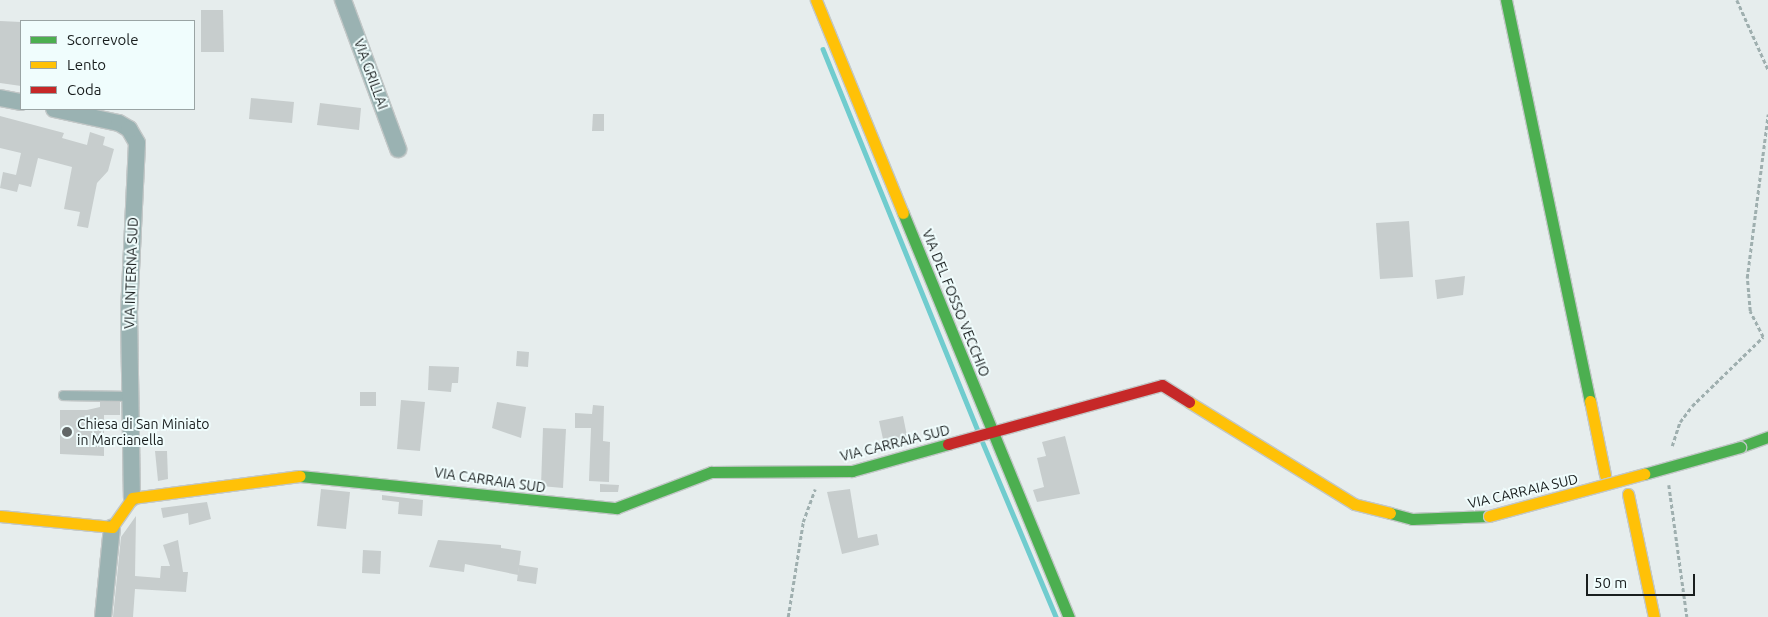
<!DOCTYPE html>
<style>
body{margin:0}
#map{position:relative;width:1768px;height:617px;overflow:hidden;background:#e6eded;font-family:Ubuntu,sans-serif}
div>[style]{position:absolute}
.stream>*{height:4.5px;margin:-2.25px;padding:0 2.25px;transform-origin:2.25px;border-radius:2.25px;background:#70ccce}
.building>*{inset:0;background:#c7cdcd}
.path>*{height:2.5px;margin-top:-1.25px;transform-origin:0;background:repeating-linear-gradient(90deg,#9fafaf 0 4px,transparent 0 6.5px)}
.roads{filter:drop-shadow(1px 0 #c2c7c7) drop-shadow(-1px 0 #c2c7c7) drop-shadow(0 1px #c2c7c7) drop-shadow(0 -1px #c2c7c7)}
.lane>*{height:9px;margin:-4.5px;padding:0 4.5px;transform-origin:4.5px;border-radius:4.5px;background:#9ab2b2}
.street>*{height:16px;margin:-8px;padding:0 8px;transform-origin:8px;border-radius:8px;background:#9ab2b2}
.fast>*{height:11px;margin:-5.5px;padding:0 5.5px;transform-origin:5.5px;border-radius:5.5px;background:#4caf50}
.slow>*{height:11px;margin:-5.5px;padding:0 5.5px;transform-origin:5.5px;border-radius:5.5px;background:#ffc107}
.jam>*{height:11px;margin:-5.5px;padding:0 5.5px;transform-origin:5.5px;border-radius:5.5px;background:#c62828}
.bridges{filter:drop-shadow(1px 0 #c2c7c7) drop-shadow(-1px 0 #c2c7c7) drop-shadow(0 1px #c2c7c7) drop-shadow(0 -1px #c2c7c7)}
.fast-bridge>*{height:11px;margin:-5.5px;padding:0 5.5px;transform-origin:5.5px;border-radius:5.5px;background:#4caf50}
.slow-bridge>*{height:11px;margin:-5.5px;padding:0 5.5px;transform-origin:5.5px;border-radius:5.5px;background:#ffc107}
.dots>*{width:14px;height:14px;translate:-50% -50%;box-sizing:border-box;border:2px solid #f0fdfd;border-radius:50%}
span{translate:-50% -50%;white-space:nowrap;text-align:center;line-height:1.15;-webkit-text-stroke:4px #f0fdfd;paint-order:stroke}
.street-label{font-size:14px;color:#191e1e}
.poi-label{font-size:14px;color:#191e1e}
.left{translate:0 -50%;text-align:left}
.legend{position:absolute;left:20px;top:20px;width:175px;height:90px;box-sizing:border-box;background:#f0fdfd;border:1px solid #9aa4a4;margin:0;padding:6px 9px;list-style:none;font-size:15px;color:#191e1e}
.legend li{display:flex;align-items:center;gap:10px;height:25px}
.legend b{width:25px;border:1px solid #9aa4a4}
.scale{position:absolute;left:1586px;top:574px;width:109px;height:22px;box-sizing:border-box;border:2px solid #191e1e;border-top:0;padding-left:6px;font-size:15px;line-height:18px;white-space:nowrap;color:#191e1e;-webkit-text-stroke:4px #f0fdfd;paint-order:stroke}
</style>
<div id="map">
<div class="stream">
<div style="left:823px;top:49px;width:410px;rotate:67.9deg"></div>
<div style="left:983px;top:443px;width:189px;rotate:67.2deg"></div>
</div>
<div class="building">
<div style="clip-path:polygon(201px 10px,223px 10px,224px 52px,201px 52px)"></div>
<div style="clip-path:polygon(0 21px,21px 22px,21px 86px,0 83px)"></div>
<div style="clip-path:polygon(251px 98px,294px 102px,292px 123px,249px 119px)"></div>
<div style="clip-path:polygon(320px 103px,361px 108px,359px 130px,317px 125px)"></div>
<div style="clip-path:polygon(593px 114px,604px 114px,604px 131px,592px 131px)"></div>
<div style="clip-path:polygon(0 116px,64px 133px,62px 138px,87px 145px,90px 132px,105px 137px,103px 145px,114px 149px,108px 171px,97px 183px,88px 228px,77px 226px,80px 212px,64px 209px,72px 167px,38px 158px,31px 187px,19px 184px,17px 192px,0 188px,3px 172px,16px 175px,21px 153px,0 148px)"></div>
<div style="clip-path:polygon(1409px 221px,1413px 277px,1380px 279px,1376px 223px)"></div>
<div style="clip-path:polygon(1465px 276px,1463px 295px,1437px 299px,1435px 280px)"></div>
<div style="clip-path:polygon(517px 351px,529px 352px,528px 367px,516px 366px)"></div>
<div style="clip-path:polygon(429px 366px,459px 367px,458px 383px,452px 383px,451px 392px,428px 390px)"></div>
<div style="clip-path:polygon(360px 392px,376px 392px,376px 406px,360px 406px)"></div>
<div style="clip-path:polygon(401px 400px,425px 402px,420px 451px,397px 449px)"></div>
<div style="clip-path:polygon(100px 402px,120px 402px,120px 415px,104px 415px,104px 456px,60px 454px,60px 410px,87px 410px,100px 407px)"></div>
<div style="clip-path:polygon(497px 402px,526px 407px,521px 438px,492px 428px)"></div>
<div style="clip-path:polygon(593px 405px,604px 406px,603px 441px,610px 442px,609px 482px,589px 481px,591px 428px,575px 428px,575px 413px,592px 414px)"></div>
<div style="clip-path:polygon(903px 416px,908px 441px,885px 448px,879px 421px)"></div>
<div style="clip-path:polygon(543px 428px,566px 429px,563px 488px,541px 486px)"></div>
<div style="clip-path:polygon(1065px 436px,1080px 494px,1037px 502px,1033px 490px,1044px 487px,1037px 458px,1046px 456px,1042px 442px)"></div>
<div style="clip-path:polygon(155px 451px,167px 451px,168px 479px,158px 481px)"></div>
<div style="clip-path:polygon(600px 484px,619px 485px,618px 492px,600px 492px)"></div>
<div style="clip-path:polygon(321px 489px,350px 492px,346px 529px,317px 526px)"></div>
<div style="clip-path:polygon(850px 489px,858px 538px,877px 534px,879px 545px,842px 554px,827px 492px)"></div>
<div style="clip-path:polygon(382px 495px,423px 500px,422px 516px,398px 514px,399px 502px,382px 500px)"></div>
<div style="clip-path:polygon(207px 502px,211px 519px,189px 525px,188px 513px,163px 518px,161px 508px)"></div>
<div style="clip-path:polygon(136px 516px,135px 576px,160px 578px,161px 566px,170px 566px,163px 545px,178px 540px,183px 572px,188px 572px,186px 592px,135px 589px,133px 617px,113px 617px,121px 537px)"></div>
<div style="clip-path:polygon(438px 540px,501px 545px,501px 548px,521px 551px,518px 575px,465px 564px,464px 572px,429px 567px)"></div>
<div style="clip-path:polygon(363px 550px,381px 551px,380px 574px,362px 573px)"></div>
<div style="clip-path:polygon(519px 565px,538px 568px,536px 584px,517px 581px)"></div>
</div>
<div class="path">
<div style="left:1737px;top:0;width:76px;rotate:65.8deg"></div>
<div style="left:1672px;top:446px;width:25px;rotate:-72deg"></div>
<div style="left:1680px;top:422px;width:20px;rotate:-53deg"></div>
<div style="left:1692px;top:406px;width:99px;rotate:-44.2deg"></div>
<div style="left:1763px;top:337px;width:29px;rotate:-117deg"></div>
<div style="left:1750px;top:311px;width:33px;rotate:-95deg"></div>
<div style="left:1747px;top:278px;width:165px;rotate:-82.7deg"></div>
<div style="left:1669px;top:485px;width:133px;rotate:82.2deg"></div>
<div style="left:788px;top:617px;width:96px;rotate:-81deg"></div>
<div style="left:803px;top:522px;width:35px;rotate:-70deg"></div>
</div>
<div class="roads">
<div class="lane">
<div style="left:63px;top:395px;width:66px;rotate:0.9deg"></div>
</div>
<div class="street">
<div style="left:343px;top:0;width:159px;rotate:69.7deg"></div>
<div style="left:0;top:98px;width:21px;rotate:11deg"></div>
<div style="left:54px;top:109px;width:66px;rotate:12.2deg"></div>
<div style="left:119px;top:123px;width:12px;rotate:31deg"></div>
<div style="left:129px;top:129px;width:16px;rotate:60deg"></div>
<div style="left:137px;top:143px;width:168px;rotate:92.7deg"></div>
<div style="left:129px;top:311px;width:187px;rotate:89.1deg"></div>
<div style="left:103px;top:617px;width:90px;rotate:-84.3deg"></div>
</div>
<div class="fast">
<div style="left:1506px;top:0;width:410px;rotate:78.2deg"></div>
<div style="left:903px;top:213px;width:437px;rotate:67.7deg"></div>
<div style="left:1740px;top:447px;width:30px;rotate:-20deg"></div>
<div style="left:300px;top:476px;width:318px;rotate:5.8deg"></div>
<div style="left:616px;top:508px;width:102px;rotate:-20.8deg"></div>
<div style="left:711px;top:472px;width:141px;rotate:-0.4deg"></div>
<div style="left:852px;top:471px;width:100px;rotate:-15.7deg"></div>
<div style="left:1390px;top:513px;width:23px;rotate:15deg"></div>
<div style="left:1412px;top:519px;width:77px;rotate:-2.2deg"></div>
</div>
<div class="slow">
<div style="left:816px;top:0;width:230px;rotate:67.8deg"></div>
<div style="left:1590px;top:401px;width:76px;rotate:78.5deg"></div>
<div style="left:1189px;top:402px;width:194px;rotate:31.7deg"></div>
<div style="left:1354px;top:504px;width:37px;rotate:14deg"></div>
<div style="left:1628px;top:494px;width:126px;rotate:78.1deg"></div>
<div style="left:0;top:516px;width:113px;rotate:5.6deg"></div>
<div style="left:112px;top:527px;width:35px;rotate:-55deg"></div>
<div style="left:132px;top:498px;width:169px;rotate:-7.5deg"></div>
</div>
<div class="jam">
<div style="left:948px;top:444px;width:222px;rotate:-15.4deg"></div>
<div style="left:1162px;top:385px;width:32px;rotate:32deg"></div>
</div>
</div>
<div class="bridges">
<div class="fast-bridge">
<div style="left:1644px;top:474px;width:100px;rotate:-15.7deg"></div>
</div>
<div class="slow-bridge">
<div style="left:1489px;top:516px;width:161px;rotate:-15.2deg"></div>
</div>
</div>
<div class="dots">
<div style="left:67px;top:432px;background:#616666"></div>
</div>
<div class="street-label">
<span style="left:371px;top:74px;rotate:70deg">VIA GRILLAI</span>
<span style="left:131px;top:273px;rotate:-88deg">VIA INTERNA SUD</span>
<span style="left:956px;top:303px;rotate:68deg">VIA DEL FOSSO VECCHIO</span>
<span style="left:895px;top:443px;rotate:-14deg">VIA CARRAIA SUD</span>
<span style="left:490px;top:480px;rotate:8deg">VIA CARRAIA SUD</span>
<span style="left:1523px;top:491px;rotate:-13deg">VIA CARRAIA SUD</span>
</div>
<div class="poi-label">
<span class="left" style="left:77px;top:432px">Chiesa di San Miniato<br>in Marcianella</span>
</div>
<ul class="legend">
<li><b style="height:6px;background:#4caf50"></b>Scorrevole</li>
<li><b style="height:6px;background:#ffc107"></b>Lento</li>
<li><b style="height:6px;background:#c62828"></b>Coda</li>
</ul>
<div class="scale">50 m</div>
</div>
